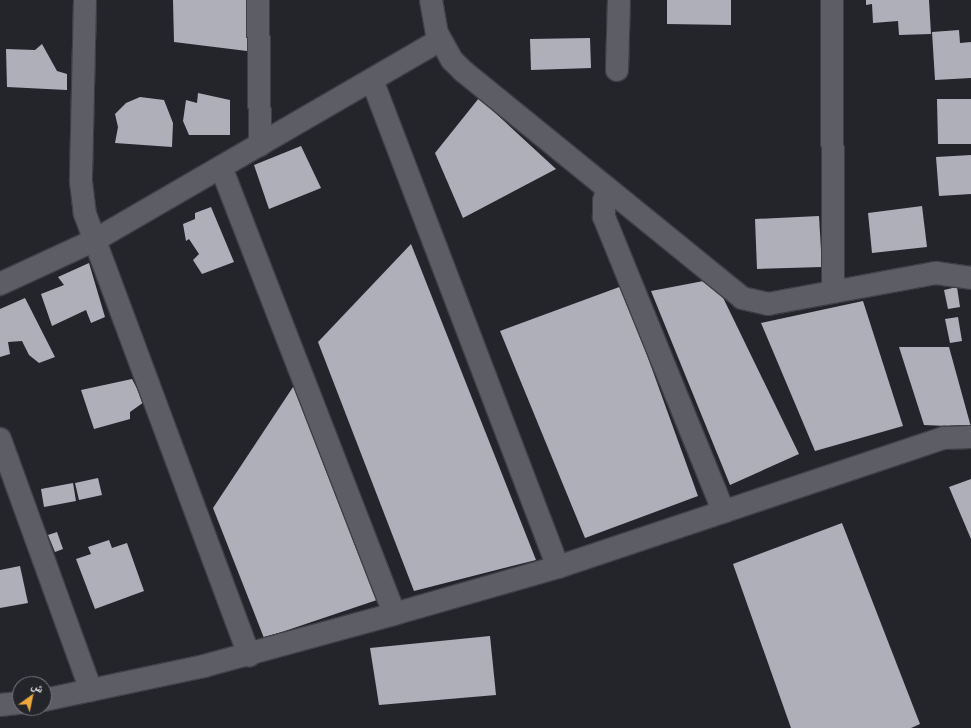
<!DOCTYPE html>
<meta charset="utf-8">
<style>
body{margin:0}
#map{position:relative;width:971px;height:728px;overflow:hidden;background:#24242b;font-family:"Space Grotesk","Noto Naskh Arabic",sans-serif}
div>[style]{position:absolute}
.building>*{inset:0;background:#aeafb9}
.roads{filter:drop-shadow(1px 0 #3f3f46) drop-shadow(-1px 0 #3f3f46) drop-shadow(0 1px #3f3f46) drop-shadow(0 -1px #3f3f46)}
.street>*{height:22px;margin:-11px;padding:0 11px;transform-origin:11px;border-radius:11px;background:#5d5d66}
span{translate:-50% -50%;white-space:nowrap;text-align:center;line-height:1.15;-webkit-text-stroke:4px #24242b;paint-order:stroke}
.north{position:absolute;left:12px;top:676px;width:40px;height:40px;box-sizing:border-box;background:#24242b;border:1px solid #76767d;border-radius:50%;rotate:33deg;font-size:11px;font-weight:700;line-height:16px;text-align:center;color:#f1f1f7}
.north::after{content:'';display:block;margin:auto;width:14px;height:18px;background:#eda83b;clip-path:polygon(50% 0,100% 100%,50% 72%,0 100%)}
</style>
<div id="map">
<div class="building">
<div style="clip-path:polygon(173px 0,248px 0,247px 51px,174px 42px)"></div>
<div style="clip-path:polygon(667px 0,731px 0,731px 25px,667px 24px)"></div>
<div style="clip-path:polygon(866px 0,929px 0,931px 34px,899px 35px,898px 21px,873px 23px,872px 4px,866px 5px)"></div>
<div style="clip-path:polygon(959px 30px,960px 43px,971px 42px,971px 78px,935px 80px,932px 32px)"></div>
<div style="clip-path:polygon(590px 38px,591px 68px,531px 70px,530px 39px)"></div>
<div style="clip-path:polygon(42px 44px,57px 71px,67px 74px,67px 90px,7px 87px,6px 49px,35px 50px)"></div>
<div style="clip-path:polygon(198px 93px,230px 100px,230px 135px,189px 135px,183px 121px,186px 100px,197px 103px)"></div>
<div style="clip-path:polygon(140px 97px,164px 100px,173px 123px,172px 147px,115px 143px,118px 127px,115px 114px,126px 103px)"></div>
<div style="clip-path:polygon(479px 98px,556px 169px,463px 218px,435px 153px)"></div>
<div style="clip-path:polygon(937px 99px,971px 99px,971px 144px,938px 144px)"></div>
<div style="clip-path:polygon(301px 146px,321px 188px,269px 209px,254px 165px)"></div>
<div style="clip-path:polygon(971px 155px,971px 194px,939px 196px,936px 157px)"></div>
<div style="clip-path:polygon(922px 206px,927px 247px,872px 253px,868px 213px)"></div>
<div style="clip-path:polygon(211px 207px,234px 262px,202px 274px,193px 260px,199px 254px,189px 239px,186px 241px,183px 224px,195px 219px,195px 213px)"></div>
<div style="clip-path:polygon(819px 216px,822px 267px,757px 269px,755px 219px)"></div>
<div style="clip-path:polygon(411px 244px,536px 560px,414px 591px,318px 342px)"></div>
<div style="clip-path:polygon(89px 263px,105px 317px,91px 323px,86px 310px,52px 326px,41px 294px,64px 285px,58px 277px)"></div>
<div style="clip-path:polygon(714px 279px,799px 454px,730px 485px,651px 291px)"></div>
<div style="clip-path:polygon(622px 286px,698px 496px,585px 538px,500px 331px)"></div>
<div style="clip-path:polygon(957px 287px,960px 307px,948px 309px,944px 290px)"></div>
<div style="clip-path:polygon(25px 298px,55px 357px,39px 363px,29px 355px,22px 341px,8px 342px,10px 354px,0 357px,0 309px)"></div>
<div style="clip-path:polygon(863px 301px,903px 426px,815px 451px,761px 323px)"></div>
<div style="clip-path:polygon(958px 317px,962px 341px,950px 343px,945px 319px)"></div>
<div style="clip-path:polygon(899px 347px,949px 347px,971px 427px,924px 425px)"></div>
<div style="clip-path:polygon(132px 379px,144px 402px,130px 412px,130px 419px,94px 429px,81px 390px)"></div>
<div style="clip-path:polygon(295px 384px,377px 600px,264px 638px,213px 508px)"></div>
<div style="clip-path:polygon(98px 478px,102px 495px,79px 500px,75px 483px)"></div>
<div style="clip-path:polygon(971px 479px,971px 539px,949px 487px)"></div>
<div style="clip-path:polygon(73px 483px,76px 501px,44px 507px,41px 489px)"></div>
<div style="clip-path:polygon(842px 523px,920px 724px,911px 728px,791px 728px,733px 564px)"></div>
<div style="clip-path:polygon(57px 532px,63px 549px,55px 552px,48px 535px)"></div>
<div style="clip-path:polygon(109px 540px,112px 548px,127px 543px,144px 591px,95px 609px,76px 559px,91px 554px,88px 547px)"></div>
<div style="clip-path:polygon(20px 566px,28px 603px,0 608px,0 570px)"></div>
<div style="clip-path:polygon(490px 636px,496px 695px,379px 705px,370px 648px)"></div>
</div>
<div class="roads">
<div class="street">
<div style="left:85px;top:0;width:182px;rotate:91.3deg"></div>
<div style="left:81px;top:182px;width:32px;rotate:83deg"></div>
<div style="left:85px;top:214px;width:471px;rotate:69.6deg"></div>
<div style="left:258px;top:0;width:145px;rotate:89.2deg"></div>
<div style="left:431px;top:0;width:34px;rotate:80deg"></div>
<div style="left:437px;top:33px;width:31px;rotate:61deg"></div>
<div style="left:452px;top:60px;width:16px;rotate:45deg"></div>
<div style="left:463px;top:71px;width:360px;rotate:39.1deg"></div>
<div style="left:742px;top:298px;width:27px;rotate:13deg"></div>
<div style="left:768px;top:304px;width:171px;rotate:-10.5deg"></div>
<div style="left:936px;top:273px;width:35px;rotate:8deg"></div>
<div style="left:832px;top:0;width:290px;rotate:89.8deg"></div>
<div style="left:617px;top:70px;width:70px;rotate:-88.4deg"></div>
<div style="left:372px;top:80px;width:521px;rotate:69.1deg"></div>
<div style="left:221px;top:167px;width:479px;rotate:68.8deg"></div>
<div style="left:607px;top:190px;width:11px;rotate:105deg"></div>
<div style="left:604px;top:201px;width:16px;rotate:90deg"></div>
<div style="left:604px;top:217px;width:318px;rotate:67.9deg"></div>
<div style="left:0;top:284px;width:105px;rotate:-24.9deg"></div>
<div style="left:95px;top:240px;width:399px;rotate:-30.1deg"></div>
<div style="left:0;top:439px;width:267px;rotate:70.1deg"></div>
<div style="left:44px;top:700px;width:164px;rotate:-12deg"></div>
<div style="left:204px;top:666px;width:197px;rotate:-15.3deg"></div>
<div style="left:394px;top:614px;width:171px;rotate:-16deg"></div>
<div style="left:558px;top:567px;width:407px;rotate:-18.5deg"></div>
<div style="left:944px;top:438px;width:27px;rotate:-2deg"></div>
<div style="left:0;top:705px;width:20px;rotate:-6deg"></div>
</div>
</div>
<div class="north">ش</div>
</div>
